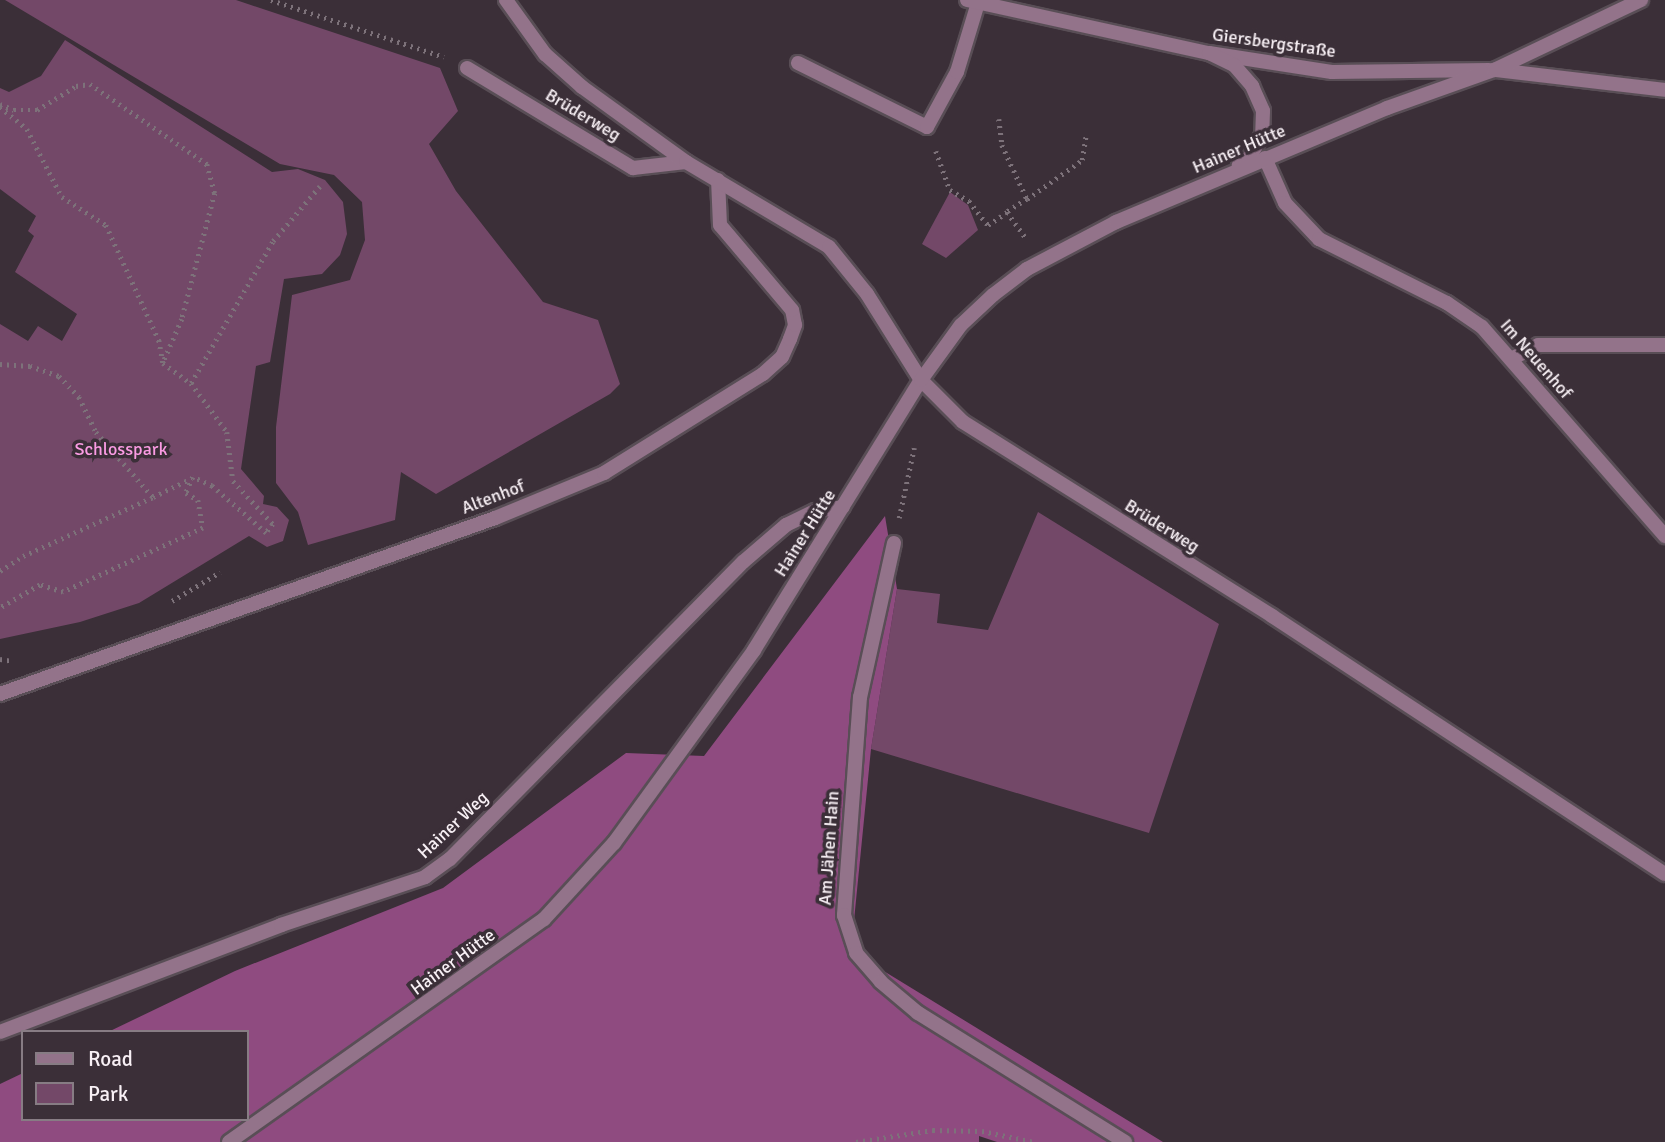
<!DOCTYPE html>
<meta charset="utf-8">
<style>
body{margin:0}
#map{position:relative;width:1665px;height:1142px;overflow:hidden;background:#3b2f38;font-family:Signika,sans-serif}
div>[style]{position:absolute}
.green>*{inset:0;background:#734868}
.forest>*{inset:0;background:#8f4b80}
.path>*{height:4.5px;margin-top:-2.25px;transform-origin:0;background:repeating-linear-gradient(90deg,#7d727a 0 2px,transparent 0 7px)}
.roads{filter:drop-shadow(2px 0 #594e56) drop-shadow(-2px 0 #594e56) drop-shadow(0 2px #594e56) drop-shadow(0 -2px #594e56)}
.service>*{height:14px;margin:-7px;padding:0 7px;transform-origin:7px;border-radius:7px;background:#93738a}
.minor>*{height:14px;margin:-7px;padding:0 7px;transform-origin:7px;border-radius:7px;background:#93738a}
.tertiary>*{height:14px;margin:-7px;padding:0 7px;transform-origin:7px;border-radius:7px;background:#93738a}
span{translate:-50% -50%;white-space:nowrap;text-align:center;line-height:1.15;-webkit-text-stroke:7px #3b2f38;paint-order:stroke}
.street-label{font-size:18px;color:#f8f0f5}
.park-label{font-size:18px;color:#fa9be3}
.legend{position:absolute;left:21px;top:1030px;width:228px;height:91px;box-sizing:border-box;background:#3b2f38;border:2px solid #877c84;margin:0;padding:9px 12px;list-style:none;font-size:21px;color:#f8f0f5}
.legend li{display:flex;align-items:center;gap:14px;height:35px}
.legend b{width:35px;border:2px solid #877c84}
</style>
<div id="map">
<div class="green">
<div style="clip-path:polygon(5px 0,236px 0,440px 68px,458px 111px,429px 144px,456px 191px,543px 302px,598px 320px,620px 384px,610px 394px,436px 494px,401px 472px,395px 520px,308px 545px,298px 512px,276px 483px,276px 427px,292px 295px,350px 280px,365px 240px,362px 202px,334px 175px,280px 164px)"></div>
<div style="clip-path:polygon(65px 40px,272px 172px,298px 169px,325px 180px,343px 202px,347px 234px,340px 255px,322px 274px,284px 279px,270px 362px,256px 366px,241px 469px,264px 496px,263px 504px,277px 507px,289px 520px,283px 541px,267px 547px,249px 536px,139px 603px,80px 622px,0 639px,0 324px,28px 341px,38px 326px,62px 341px,77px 314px,15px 272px,34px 236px,28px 231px,36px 216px,0 189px,0 88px,9px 92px,41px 76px)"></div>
<div style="clip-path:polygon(950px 192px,968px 205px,978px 230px,946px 258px,922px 244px)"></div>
<div style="clip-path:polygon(1038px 512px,1219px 624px,1149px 833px,871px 749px,897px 589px,940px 594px,937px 623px,988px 630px)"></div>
</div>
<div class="forest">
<div style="clip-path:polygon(885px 516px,897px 589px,871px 749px,851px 951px,1163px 1142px,997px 1142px,979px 1136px,979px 1142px,0 1142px,0 1084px,23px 1073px,23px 1119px,247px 1119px,247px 1032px,108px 1032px,235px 971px,443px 888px,626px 753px,704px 756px)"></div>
</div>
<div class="path">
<div style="left:271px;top:0;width:182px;rotate:18.2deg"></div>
<div style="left:0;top:104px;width:15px;rotate:23deg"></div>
<div style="left:14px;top:110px;width:23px"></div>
<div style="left:37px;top:110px;width:46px;rotate:-31.6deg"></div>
<div style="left:76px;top:86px;width:14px;rotate:-8deg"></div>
<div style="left:90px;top:84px;width:142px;rotate:34.4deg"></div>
<div style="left:207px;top:164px;width:30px;rotate:75deg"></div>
<div style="left:215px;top:193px;width:130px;rotate:104.7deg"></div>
<div style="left:182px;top:319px;width:48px;rotate:113.4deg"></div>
<div style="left:0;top:107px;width:35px;rotate:39deg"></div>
<div style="left:27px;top:129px;width:76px;rotate:62.8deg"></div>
<div style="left:62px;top:197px;width:52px;rotate:32.5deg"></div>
<div style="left:106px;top:225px;width:127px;rotate:65.3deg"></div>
<div style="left:159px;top:340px;width:23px;rotate:80deg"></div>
<div style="left:163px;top:363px;width:34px;rotate:36deg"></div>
<div style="left:191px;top:383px;width:61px;rotate:53.7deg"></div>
<div style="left:227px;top:432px;width:49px;rotate:83deg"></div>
<div style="left:233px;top:481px;width:59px;rotate:47.1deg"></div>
<div style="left:273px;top:524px;width:11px;rotate:128deg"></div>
<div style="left:266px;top:533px;width:72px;rotate:-139deg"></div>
<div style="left:212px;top:486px;width:21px;rotate:-155deg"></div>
<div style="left:193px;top:477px;width:17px;rotate:114deg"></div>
<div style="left:186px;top:493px;width:14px;rotate:30deg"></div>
<div style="left:198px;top:500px;width:28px;rotate:80deg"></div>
<div style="left:203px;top:528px;width:154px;rotate:155.4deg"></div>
<div style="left:63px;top:592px;width:24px;rotate:-163deg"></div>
<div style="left:40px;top:585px;width:46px;rotate:150.1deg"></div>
<div style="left:999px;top:119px;width:26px;rotate:83deg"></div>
<div style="left:1002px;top:145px;width:60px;rotate:65.2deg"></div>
<div style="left:1027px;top:199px;width:24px;rotate:147deg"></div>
<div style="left:1007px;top:212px;width:34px;rotate:54deg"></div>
<div style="left:936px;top:151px;width:41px;rotate:70.3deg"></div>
<div style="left:950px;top:190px;width:22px;rotate:30deg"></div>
<div style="left:969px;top:201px;width:31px;rotate:52deg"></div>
<div style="left:988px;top:225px;width:23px;rotate:-34deg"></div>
<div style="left:1027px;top:199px;width:67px;rotate:-35.3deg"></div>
<div style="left:1082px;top:160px;width:25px;rotate:-81deg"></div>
<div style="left:0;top:364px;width:30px;rotate:4deg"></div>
<div style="left:30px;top:366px;width:31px;rotate:19deg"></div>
<div style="left:59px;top:376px;width:29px;rotate:46deg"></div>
<div style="left:79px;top:397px;width:39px;rotate:64deg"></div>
<div style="left:96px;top:432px;width:86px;rotate:48.8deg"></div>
<div style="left:153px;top:497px;width:43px;rotate:-26deg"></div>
<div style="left:191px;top:383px;width:164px;rotate:-60deg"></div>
<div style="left:273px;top:241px;width:72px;rotate:-49.5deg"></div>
<div style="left:899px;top:518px;width:72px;rotate:-77.9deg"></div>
<div style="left:0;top:571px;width:27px;rotate:-33deg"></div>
<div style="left:23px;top:556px;width:143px;rotate:-24.4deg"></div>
<div style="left:172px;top:601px;width:56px;rotate:-31.1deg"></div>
<div style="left:0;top:659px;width:12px;rotate:9deg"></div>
<div style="left:856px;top:1142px;width:78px;rotate:-8.9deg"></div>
<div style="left:933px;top:1130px;width:49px;rotate:1.2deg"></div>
<div style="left:982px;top:1131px;width:53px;rotate:11.9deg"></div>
</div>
<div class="roads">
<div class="service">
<div style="left:798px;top:63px;width:144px;rotate:26.4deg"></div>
<div style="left:927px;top:127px;width:63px;rotate:-61.4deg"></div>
<div style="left:957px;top:72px;width:72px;rotate:-73.1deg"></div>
<div style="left:1511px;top:359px;width:30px;rotate:-27deg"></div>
<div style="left:1538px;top:345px;width:127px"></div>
</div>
<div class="minor">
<div style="left:967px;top:0;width:248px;rotate:12.4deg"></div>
<div style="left:1209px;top:53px;width:124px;rotate:8.8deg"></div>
<div style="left:1332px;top:72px;width:157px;rotate:-0.7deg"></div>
<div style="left:467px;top:68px;width:194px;rotate:31.1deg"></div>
<div style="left:633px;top:168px;width:53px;rotate:-6.5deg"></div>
<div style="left:1265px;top:158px;width:49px;rotate:66deg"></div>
<div style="left:1285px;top:203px;width:50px;rotate:46.6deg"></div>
<div style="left:1319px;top:239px;width:143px;rotate:26.6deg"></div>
<div style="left:1447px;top:303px;width:42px;rotate:34.4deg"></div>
<div style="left:1482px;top:327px;width:278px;rotate:48.8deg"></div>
<div style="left:894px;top:543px;width:158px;rotate:102.4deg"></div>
<div style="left:860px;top:697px;width:219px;rotate:94.2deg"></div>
<div style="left:844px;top:915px;width:40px;rotate:72deg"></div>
<div style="left:856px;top:953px;width:38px;rotate:49deg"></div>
<div style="left:881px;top:982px;width:48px;rotate:40deg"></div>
<div style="left:918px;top:1013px;width:244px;rotate:31.9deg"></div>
<div style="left:0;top:694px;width:525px;rotate:-19.57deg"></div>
<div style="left:495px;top:518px;width:118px;rotate:-22.4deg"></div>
<div style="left:604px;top:473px;width:187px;rotate:-31.9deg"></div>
<div style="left:763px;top:374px;width:25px;rotate:-42deg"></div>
<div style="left:782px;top:357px;width:20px;rotate:-66deg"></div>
<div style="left:790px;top:339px;width:15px;rotate:-70deg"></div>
<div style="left:795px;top:325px;width:15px;rotate:-101deg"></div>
<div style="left:792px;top:310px;width:111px;rotate:-130.3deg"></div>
<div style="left:720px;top:225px;width:45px;rotate:-92.5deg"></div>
<div style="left:0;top:1032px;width:301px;rotate:-20.8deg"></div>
<div style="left:281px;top:925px;width:152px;rotate:-18.4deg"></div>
<div style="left:425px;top:877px;width:31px;rotate:-36deg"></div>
<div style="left:450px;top:859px;width:417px;rotate:-45.4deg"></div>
<div style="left:743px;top:562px;width:57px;rotate:-40.7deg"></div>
<div style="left:786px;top:525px;width:32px;rotate:-26deg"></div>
<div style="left:815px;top:511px;width:28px;rotate:-8deg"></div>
</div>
<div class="tertiary">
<div style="left:506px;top:0;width:67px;rotate:54.2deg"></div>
<div style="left:545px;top:54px;width:50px;rotate:41.7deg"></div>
<div style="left:582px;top:87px;width:128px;rotate:35.8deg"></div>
<div style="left:686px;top:162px;width:166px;rotate:30.7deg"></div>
<div style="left:829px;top:247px;width:60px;rotate:51deg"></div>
<div style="left:867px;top:294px;width:102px;rotate:57.9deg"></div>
<div style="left:921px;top:380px;width:59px;rotate:45deg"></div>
<div style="left:963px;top:422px;width:365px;rotate:32.1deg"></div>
<div style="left:1272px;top:616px;width:470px;rotate:33.3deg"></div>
<div style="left:1209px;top:53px;width:28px;rotate:26deg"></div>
<div style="left:1234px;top:65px;width:28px;rotate:49deg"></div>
<div style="left:1252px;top:86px;width:27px;rotate:66deg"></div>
<div style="left:1263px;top:111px;width:24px;rotate:92deg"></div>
<div style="left:1262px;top:135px;width:25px;rotate:119deg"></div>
<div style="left:1250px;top:157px;width:14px;rotate:144deg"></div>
<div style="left:1496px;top:70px;width:170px;rotate:6.7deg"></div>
<div style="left:229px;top:1142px;width:386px;rotate:-35.3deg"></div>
<div style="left:544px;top:919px;width:103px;rotate:-47.4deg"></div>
<div style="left:614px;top:843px;width:238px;rotate:-54deg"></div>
<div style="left:754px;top:650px;width:317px;rotate:-58.3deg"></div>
<div style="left:921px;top:380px;width:68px;rotate:-54deg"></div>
<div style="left:961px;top:325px;width:44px;rotate:-43.2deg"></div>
<div style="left:993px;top:295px;width:43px;rotate:-37.4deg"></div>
<div style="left:1027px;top:269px;width:101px;rotate:-27.8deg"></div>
<div style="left:1116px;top:222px;width:294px;rotate:-22.8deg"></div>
<div style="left:1387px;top:108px;width:114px;rotate:-19.6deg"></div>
<div style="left:1494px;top:70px;width:163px;rotate:-25.5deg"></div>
</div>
</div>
<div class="street-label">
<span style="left:1274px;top:43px;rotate:8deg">Giersbergstraße</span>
<span style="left:583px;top:115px;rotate:31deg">Brüderweg</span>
<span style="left:1239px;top:149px;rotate:-23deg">Hainer Hütte</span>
<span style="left:1536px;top:359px;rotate:49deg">Im Neuenhof</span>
<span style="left:493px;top:497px;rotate:-21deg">Altenhof</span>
<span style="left:1162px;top:526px;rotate:32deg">Brüderweg</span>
<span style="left:805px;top:533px;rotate:-58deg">Hainer Hütte</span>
<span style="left:453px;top:825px;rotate:-43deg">Hainer Weg</span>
<span style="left:829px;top:848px;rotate:-86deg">Am Jähen Hain</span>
<span style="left:453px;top:962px;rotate:-36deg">Hainer Hütte</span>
</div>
<div class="park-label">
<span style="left:121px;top:449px">Schlosspark</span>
</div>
<ul class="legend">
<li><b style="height:9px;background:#93738a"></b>Road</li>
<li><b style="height:19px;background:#734868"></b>Park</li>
</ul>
</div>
